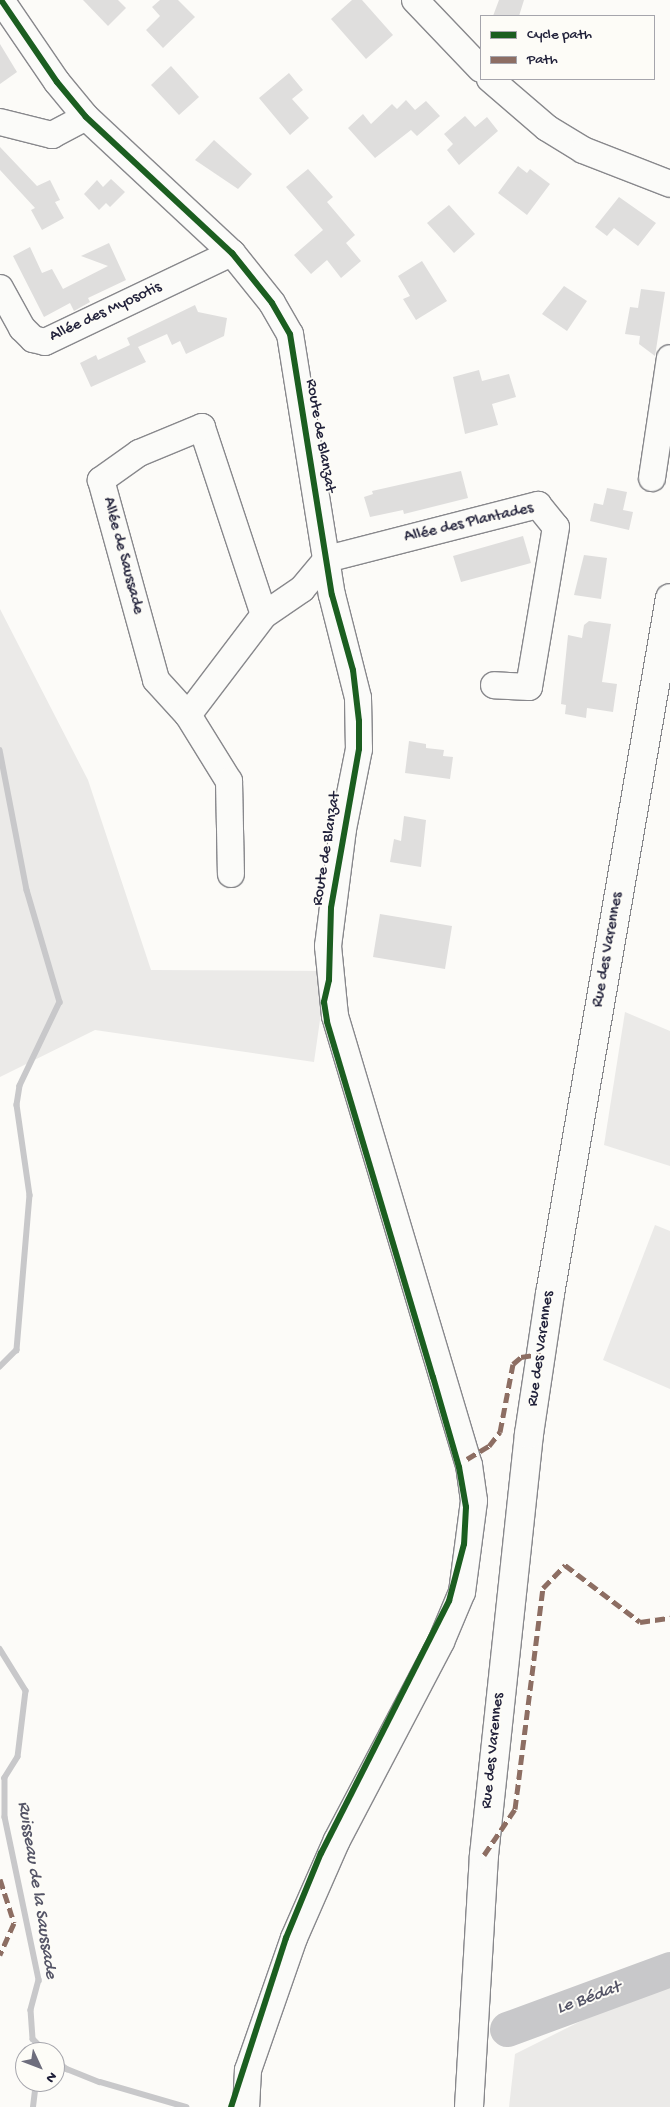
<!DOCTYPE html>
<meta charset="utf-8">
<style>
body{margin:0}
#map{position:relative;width:670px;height:2107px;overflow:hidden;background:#fcfbf8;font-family:"Gochi Hand",sans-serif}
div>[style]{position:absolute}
.green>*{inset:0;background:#ebeae8}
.stream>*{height:5.5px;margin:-2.75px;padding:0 2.75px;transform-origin:2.75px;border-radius:2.75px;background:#c8c8ca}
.river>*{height:35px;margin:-17.5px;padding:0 17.5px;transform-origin:17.5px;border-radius:17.5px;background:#c8c8ca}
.building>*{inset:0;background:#dfdedd}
.roads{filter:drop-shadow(1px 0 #88888c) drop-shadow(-1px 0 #88888c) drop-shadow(0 1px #88888c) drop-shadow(0 -1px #88888c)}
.minor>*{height:26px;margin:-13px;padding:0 13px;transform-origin:13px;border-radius:13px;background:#fbfbf9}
.major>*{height:28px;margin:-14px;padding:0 14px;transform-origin:14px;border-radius:14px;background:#fbfbf9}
.quiet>*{height:5px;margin-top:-2.5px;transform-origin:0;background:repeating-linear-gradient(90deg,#8d6e63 0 10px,transparent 0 15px)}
.cycleway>*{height:6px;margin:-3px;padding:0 3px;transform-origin:3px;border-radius:3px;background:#1b5e20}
span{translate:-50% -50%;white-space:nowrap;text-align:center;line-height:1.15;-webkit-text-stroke:4px #fdfcf7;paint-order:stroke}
.street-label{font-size:16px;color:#22223b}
.water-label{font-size:18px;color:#545466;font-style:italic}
.legend{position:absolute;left:480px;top:15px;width:175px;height:65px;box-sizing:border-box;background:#fdfcf7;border:1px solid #a5a5ac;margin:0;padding:6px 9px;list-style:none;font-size:15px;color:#22223b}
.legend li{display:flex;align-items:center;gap:10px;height:25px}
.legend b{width:25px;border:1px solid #a5a5ac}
.north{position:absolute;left:15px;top:2042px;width:50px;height:50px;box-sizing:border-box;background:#fdfcf7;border:1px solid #a5a5ac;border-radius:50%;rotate:133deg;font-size:14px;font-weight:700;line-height:20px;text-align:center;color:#22223b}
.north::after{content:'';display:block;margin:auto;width:18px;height:22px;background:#6e6e7d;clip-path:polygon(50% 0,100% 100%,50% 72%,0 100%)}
</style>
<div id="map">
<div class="green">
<div style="clip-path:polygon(0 609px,88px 780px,151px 970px,327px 971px,314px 1062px,95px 1030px,0 1077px)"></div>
<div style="clip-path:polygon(625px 1012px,670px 1031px,670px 1166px,604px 1145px)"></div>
<div style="clip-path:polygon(655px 1225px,670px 1231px,670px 1389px,603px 1360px)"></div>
<div style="clip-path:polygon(670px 1988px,670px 2107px,509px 2107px,515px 2054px,633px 1995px)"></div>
</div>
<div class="stream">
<div style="left:0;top:750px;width:143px;rotate:79.1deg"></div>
<div style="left:27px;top:890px;width:117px;rotate:73.6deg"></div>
<div style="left:60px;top:1002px;width:93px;rotate:115.5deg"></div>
<div style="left:20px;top:1086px;width:19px;rotate:99deg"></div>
<div style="left:17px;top:1105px;width:91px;rotate:81.8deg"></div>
<div style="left:30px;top:1195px;width:156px;rotate:94.8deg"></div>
<div style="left:17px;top:1350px;width:24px;rotate:135deg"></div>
<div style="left:0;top:1649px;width:49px;rotate:58.2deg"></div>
<div style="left:26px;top:1691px;width:66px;rotate:96.9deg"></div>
<div style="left:18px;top:1757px;width:25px;rotate:122deg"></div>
<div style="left:5px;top:1778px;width:39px;rotate:90deg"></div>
<div style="left:5px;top:1817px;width:167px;rotate:78.2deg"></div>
<div style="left:39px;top:1980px;width:31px;rotate:105deg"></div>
<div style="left:31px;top:2010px;width:29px;rotate:86deg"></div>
<div style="left:33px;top:2039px;width:18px;rotate:45deg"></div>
<div style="left:55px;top:2060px;width:15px;rotate:37deg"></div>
<div style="left:67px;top:2069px;width:35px;rotate:22deg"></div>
<div style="left:100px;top:2082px;width:90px;rotate:16.2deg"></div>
<div style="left:33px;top:2107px;width:25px;rotate:-83deg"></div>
</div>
<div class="river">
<div style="left:507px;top:2029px;width:174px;rotate:-20.2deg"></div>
</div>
<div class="building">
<div style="clip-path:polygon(83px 0,118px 0,126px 8px,108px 26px)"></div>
<div style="clip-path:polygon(160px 0,178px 0,195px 17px,163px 48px,146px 30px,160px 16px,152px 7px)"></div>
<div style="clip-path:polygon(352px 0,362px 0,393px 35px,366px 59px,331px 19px)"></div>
<div style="clip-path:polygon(499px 0,524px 0,519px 16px,493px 16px)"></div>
<div style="clip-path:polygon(0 44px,17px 72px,0 84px)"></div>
<div style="clip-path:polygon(171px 66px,199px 97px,179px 115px,151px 85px)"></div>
<div style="clip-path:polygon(289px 73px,303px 90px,292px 99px,309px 118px,290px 135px,259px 98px)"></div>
<div style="clip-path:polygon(406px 100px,415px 110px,426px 101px,440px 116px,417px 136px,411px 130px,375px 158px,348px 128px,363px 114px,371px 124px,392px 104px,397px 109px)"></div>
<div style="clip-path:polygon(465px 116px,475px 127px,487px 117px,498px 131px,459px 165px,447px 150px,453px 144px,444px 134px)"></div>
<div style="clip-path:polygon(214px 140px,252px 174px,238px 189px,195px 160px)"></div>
<div style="clip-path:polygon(0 147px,37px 186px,50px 180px,60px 200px,55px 202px,64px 218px,42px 230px,31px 210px,35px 208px,0 170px)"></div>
<div style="clip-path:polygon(518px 166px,527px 173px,530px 169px,550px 184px,527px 215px,498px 193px)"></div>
<div style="clip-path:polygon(308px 169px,333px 197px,327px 202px,355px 235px,346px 243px,361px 261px,341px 278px,327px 260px,311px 274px,294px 255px,323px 230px,286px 187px)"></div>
<div style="clip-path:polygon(111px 179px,125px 192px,110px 207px,106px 203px,99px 210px,84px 194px,97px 180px,103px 187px)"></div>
<div style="clip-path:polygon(619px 197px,656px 223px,638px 246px,614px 228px,607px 236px,595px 227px)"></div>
<div style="clip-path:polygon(449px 205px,475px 234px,454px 253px,427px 223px)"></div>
<div style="clip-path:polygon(109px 243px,126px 280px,88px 298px,90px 302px,74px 311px,70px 303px,44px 317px,13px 256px,30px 247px,42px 273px,52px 269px,63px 289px,108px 266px,81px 256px)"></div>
<div style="clip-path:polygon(422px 261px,447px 301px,416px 320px,403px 299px,410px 296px,398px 276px)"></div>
<div style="clip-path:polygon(564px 286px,587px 301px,567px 331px,542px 314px)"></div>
<div style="clip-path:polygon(641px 289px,665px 292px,655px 356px,639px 344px,640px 336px,625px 334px,630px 307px,638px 308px)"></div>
<div style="clip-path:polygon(195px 305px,198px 312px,227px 318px,224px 336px,186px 354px,180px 341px,172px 345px,167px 334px,138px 347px,146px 362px,91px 387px,80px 363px,96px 355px,98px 360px,130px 345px,127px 338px)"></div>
<div style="clip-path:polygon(479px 370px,482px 381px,509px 374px,516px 397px,492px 404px,498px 425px,465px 434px,453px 377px)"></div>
<div style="clip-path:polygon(461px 471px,468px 498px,404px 514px,403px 510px,370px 517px,364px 497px,373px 494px,372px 491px)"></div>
<div style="clip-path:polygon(607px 488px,627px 492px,623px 510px,633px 512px,629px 530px,590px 521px,594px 503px,603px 505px)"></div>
<div style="clip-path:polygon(523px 536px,531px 563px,461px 582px,453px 556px)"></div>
<div style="clip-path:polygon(584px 555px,607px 558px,601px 599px,574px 595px)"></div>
<div style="clip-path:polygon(589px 621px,611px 624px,602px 682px,617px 684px,613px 712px,587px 708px,586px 718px,565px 714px,566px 705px,561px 704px,568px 635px,582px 638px,584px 625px)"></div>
<div style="clip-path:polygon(409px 741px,426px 744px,426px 748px,444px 750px,443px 756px,453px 757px,450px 779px,405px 773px)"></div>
<div style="clip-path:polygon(404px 816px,426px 820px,421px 867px,390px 862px,394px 839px,401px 841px)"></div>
<div style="clip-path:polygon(380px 914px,452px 926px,445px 969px,373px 957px)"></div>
</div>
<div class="roads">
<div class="minor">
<div style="left:1px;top:0;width:99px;rotate:55.7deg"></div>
<div style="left:57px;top:82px;width:45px;rotate:50.4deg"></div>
<div style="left:86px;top:117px;width:200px;rotate:43deg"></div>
<div style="left:232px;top:253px;width:64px;rotate:51.3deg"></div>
<div style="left:272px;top:303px;width:36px;rotate:60deg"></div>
<div style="left:290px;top:334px;width:264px;rotate:80.9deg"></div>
<div style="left:332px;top:595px;width:106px;rotate:75.8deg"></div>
<div style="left:358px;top:698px;width:51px;rotate:88.9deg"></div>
<div style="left:359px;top:749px;width:82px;rotate:101.3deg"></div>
<div style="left:343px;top:829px;width:118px;rotate:97.3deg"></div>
<div style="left:328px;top:946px;width:70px;rotate:84.3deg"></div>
<div style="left:335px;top:1016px;width:469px;rotate:73.4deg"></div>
<div style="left:469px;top:1465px;width:36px;rotate:82deg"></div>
<div style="left:474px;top:1501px;width:92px;rotate:97.5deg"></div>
<div style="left:462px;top:1592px;width:54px;rotate:112.8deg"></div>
<div style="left:441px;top:1642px;width:224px;rotate:117.7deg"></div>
<div style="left:337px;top:1840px;width:107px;rotate:113.7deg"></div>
<div style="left:294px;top:1938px;width:140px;rotate:109.2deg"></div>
<div style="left:248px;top:2070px;width:37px;rotate:93deg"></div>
<div style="left:415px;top:0;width:95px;rotate:46.3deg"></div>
<div style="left:490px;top:79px;width:75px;rotate:40.7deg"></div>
<div style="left:547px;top:128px;width:42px;rotate:31.4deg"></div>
<div style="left:583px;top:150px;width:93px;rotate:21.3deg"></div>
<div style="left:0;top:122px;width:54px;rotate:14deg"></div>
<div style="left:52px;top:135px;width:38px;rotate:-28deg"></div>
<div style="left:0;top:288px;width:46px;rotate:61.2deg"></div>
<div style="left:22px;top:328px;width:16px;rotate:45deg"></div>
<div style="left:33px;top:339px;width:12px;rotate:14deg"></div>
<div style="left:45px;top:342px;width:207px;rotate:-25.5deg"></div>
<div style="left:652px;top:478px;width:121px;rotate:-81.5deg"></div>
<div style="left:264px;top:615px;width:198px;rotate:-108.3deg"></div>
<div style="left:202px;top:427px;width:68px;rotate:157.6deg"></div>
<div style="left:139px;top:453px;width:47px;rotate:144.6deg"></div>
<div style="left:101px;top:480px;width:207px;rotate:74.6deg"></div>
<div style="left:156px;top:680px;width:47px;rotate:47.6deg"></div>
<div style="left:188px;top:715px;width:126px;rotate:-52.8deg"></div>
<div style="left:264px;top:615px;width:46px;rotate:-34.4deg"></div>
<div style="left:302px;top:589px;width:39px;rotate:-50deg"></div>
<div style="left:327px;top:559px;width:218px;rotate:-14.4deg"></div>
<div style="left:538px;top:505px;width:28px;rotate:51deg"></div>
<div style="left:556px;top:527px;width:162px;rotate:99.6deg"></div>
<div style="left:529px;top:687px;width:35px;rotate:-177deg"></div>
<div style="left:188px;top:715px;width:78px;rotate:58.2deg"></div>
<div style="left:229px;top:781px;width:93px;rotate:88.8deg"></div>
</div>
<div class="major">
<div style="left:469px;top:2107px;width:252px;rotate:-86.6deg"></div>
<div style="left:484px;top:1855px;width:423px;rotate:-83.9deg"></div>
<div style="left:529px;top:1434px;width:142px;rotate:-81.5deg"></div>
<div style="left:550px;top:1294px;width:706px;rotate:-80.22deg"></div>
</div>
</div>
<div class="quiet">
<div style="left:467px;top:1459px;width:26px;rotate:-31deg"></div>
<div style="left:489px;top:1446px;width:18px;rotate:-52deg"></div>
<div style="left:500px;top:1432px;width:69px;rotate:-79.2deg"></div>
<div style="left:513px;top:1364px;width:11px;rotate:-41deg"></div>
<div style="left:521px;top:1357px;width:20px;rotate:-9deg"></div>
<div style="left:484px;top:1855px;width:55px;rotate:-56deg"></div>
<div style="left:515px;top:1809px;width:223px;rotate:-82.8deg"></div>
<div style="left:543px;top:1588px;width:32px;rotate:-46deg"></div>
<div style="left:565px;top:1565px;width:94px;rotate:37.2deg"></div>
<div style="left:640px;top:1622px;width:30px;rotate:-8deg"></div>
<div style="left:0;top:1879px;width:46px;rotate:72.3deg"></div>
<div style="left:14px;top:1923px;width:35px;rotate:114deg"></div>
</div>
<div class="cycleway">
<div style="left:1px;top:0;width:99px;rotate:55.7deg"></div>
<div style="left:57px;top:82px;width:45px;rotate:50.4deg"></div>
<div style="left:86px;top:117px;width:200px;rotate:43deg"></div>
<div style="left:232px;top:253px;width:64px;rotate:51.3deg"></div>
<div style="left:272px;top:303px;width:36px;rotate:60deg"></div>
<div style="left:290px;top:334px;width:264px;rotate:80.9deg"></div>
<div style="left:332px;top:595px;width:78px;rotate:74.4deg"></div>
<div style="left:353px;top:670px;width:51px;rotate:83.3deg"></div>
<div style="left:359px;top:721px;width:28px;rotate:90deg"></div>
<div style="left:359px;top:749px;width:161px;rotate:100deg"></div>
<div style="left:331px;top:908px;width:72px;rotate:91.6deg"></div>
<div style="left:329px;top:980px;width:23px;rotate:103deg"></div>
<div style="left:324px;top:1002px;width:20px;rotate:81deg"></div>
<div style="left:327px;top:1022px;width:370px;rotate:73.4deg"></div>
<div style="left:433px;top:1377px;width:94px;rotate:73.9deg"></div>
<div style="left:459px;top:1467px;width:41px;rotate:80.1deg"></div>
<div style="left:466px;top:1507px;width:37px;rotate:93deg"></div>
<div style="left:464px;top:1544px;width:59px;rotate:104.7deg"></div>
<div style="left:449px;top:1601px;width:283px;rotate:116.9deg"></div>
<div style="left:321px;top:1853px;width:92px;rotate:112.4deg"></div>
<div style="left:286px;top:1938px;width:178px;rotate:108deg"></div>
</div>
<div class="street-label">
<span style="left:106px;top:313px;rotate:-25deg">Allée des Myosotis</span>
<span style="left:319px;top:436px;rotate:80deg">Route de Blanzat</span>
<span style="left:469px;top:524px;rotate:-13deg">Allée des Plantades</span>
<span style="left:122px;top:556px;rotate:75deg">Allée de Saussade</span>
<span style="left:328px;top:849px;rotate:-81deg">Route de Blanzat</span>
<span style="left:609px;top:950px;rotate:-80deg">Rue des Varennes</span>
<span style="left:542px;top:1349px;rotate:-82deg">Rue des Varennes</span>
<span style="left:494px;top:1751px;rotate:-84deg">Rue des Varennes</span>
</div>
<div class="water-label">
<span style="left:36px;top:1890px;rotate:81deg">Ruisseau de la Saussade</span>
<span style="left:589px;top:1999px;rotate:-20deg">Le Bédat</span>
</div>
<ul class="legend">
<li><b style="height:6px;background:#1b5e20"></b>Cycle path</li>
<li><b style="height:6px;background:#8d6e63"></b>Path</li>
</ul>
<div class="north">N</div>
</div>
